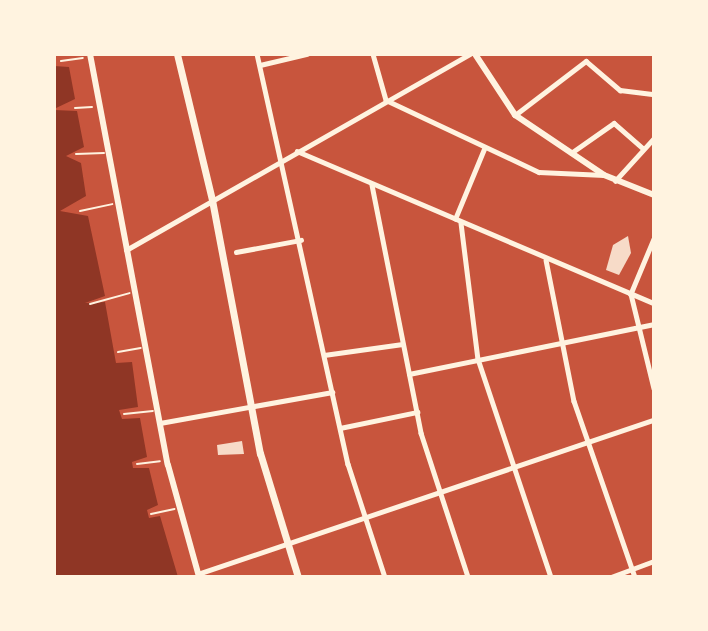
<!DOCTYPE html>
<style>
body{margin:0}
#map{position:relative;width:708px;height:631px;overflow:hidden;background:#c8553d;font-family:Overpass,sans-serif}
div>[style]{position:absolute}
.water>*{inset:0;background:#8f3625}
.building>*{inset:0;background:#f7dbc8}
.path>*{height:2px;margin:-1px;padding:0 1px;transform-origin:1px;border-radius:1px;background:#fff3e0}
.minor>*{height:4.5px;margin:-2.25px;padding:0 2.25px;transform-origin:2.25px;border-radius:2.25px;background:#fff3e0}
.tertiary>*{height:5px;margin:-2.5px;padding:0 2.5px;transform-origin:2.5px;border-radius:2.5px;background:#fff3e0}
.secondary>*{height:6px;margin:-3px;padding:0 3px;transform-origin:3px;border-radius:3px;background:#fff3e0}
.primary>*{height:7px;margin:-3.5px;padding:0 3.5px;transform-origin:3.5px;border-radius:3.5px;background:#fff3e0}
span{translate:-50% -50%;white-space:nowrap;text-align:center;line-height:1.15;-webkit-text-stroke:6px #fff3e0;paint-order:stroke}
.frame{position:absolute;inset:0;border:56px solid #fff3e0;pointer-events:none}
</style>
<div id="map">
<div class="water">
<div style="clip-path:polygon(54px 66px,69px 67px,75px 99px,54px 109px)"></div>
<div style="clip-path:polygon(54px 110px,77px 111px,84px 147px,66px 156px,81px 163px,86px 196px,60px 211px,88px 216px,105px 296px,85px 303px,105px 302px,116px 363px,132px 362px,138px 407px,119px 410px,122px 419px,140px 418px,147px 457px,132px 462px,133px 468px,149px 468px,158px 505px,147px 510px,149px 518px,160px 516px,178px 577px,54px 577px)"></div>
</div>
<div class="building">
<div style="clip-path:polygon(628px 236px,631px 253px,619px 275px,606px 270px,613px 245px)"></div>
<div style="clip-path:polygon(242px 441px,244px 454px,218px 455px,217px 445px)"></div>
</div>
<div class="path">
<div style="left:61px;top:61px;width:22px;rotate:-8deg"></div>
<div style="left:75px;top:108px;width:17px;rotate:-3deg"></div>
<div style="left:76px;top:154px;width:28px;rotate:-2deg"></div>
<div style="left:80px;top:211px;width:33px;rotate:-12deg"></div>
<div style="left:90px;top:304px;width:41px;rotate:-15.4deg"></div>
<div style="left:118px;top:352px;width:23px;rotate:-10deg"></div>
<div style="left:124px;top:414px;width:29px;rotate:-6deg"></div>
<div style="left:137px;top:464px;width:23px;rotate:-7deg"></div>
<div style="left:151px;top:514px;width:24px;rotate:-12deg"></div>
</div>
<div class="minor">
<div style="left:257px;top:54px;width:420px;rotate:77.5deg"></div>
<div style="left:348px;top:464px;width:119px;rotate:71.9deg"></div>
<div style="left:373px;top:54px;width:48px;rotate:74.2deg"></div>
<div style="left:386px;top:100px;width:169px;rotate:25.2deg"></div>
<div style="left:539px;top:172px;width:65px;rotate:2.6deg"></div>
<div style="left:260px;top:65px;width:48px;rotate:-13.2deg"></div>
<div style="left:515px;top:115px;width:89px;rotate:-37.3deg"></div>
<div style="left:586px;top:61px;width:45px;rotate:40.5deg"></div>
<div style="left:620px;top:90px;width:34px;rotate:7deg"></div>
<div style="left:297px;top:151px;width:388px;rotate:23.1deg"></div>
<div style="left:571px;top:153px;width:52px;rotate:-34.9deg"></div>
<div style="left:614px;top:123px;width:37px;rotate:41deg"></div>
<div style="left:615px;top:181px;width:58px;rotate:-47.8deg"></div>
<div style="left:372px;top:185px;width:253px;rotate:78.8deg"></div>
<div style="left:421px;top:433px;width:151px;rotate:71.9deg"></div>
<div style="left:455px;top:219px;width:76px;rotate:-67.5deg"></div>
<div style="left:461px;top:223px;width:137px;rotate:82.9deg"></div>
<div style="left:478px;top:359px;width:230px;rotate:71.5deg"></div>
<div style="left:654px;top:239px;width:60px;rotate:112.7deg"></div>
<div style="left:631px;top:294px;width:97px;rotate:76.3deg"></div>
<div style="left:236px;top:252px;width:66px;rotate:-10.5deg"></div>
<div style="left:546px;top:260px;width:144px;rotate:78.8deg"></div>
<div style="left:574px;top:401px;width:186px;rotate:70.9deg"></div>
<div style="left:324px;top:355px;width:79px;rotate:-8deg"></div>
<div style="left:409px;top:374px;width:250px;rotate:-11.5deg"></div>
<div style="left:160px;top:423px;width:175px;rotate:-10.2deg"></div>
<div style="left:340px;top:428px;width:79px;rotate:-11.7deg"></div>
<div style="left:198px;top:574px;width:481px;rotate:-18.7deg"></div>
<div style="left:611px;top:577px;width:46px;rotate:-20.4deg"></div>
</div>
<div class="tertiary">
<div style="left:126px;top:250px;width:396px;rotate:-29.7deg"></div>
</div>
<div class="secondary">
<div style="left:90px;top:54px;width:418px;rotate:79.3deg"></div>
<div style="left:168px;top:465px;width:116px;rotate:74.5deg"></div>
<div style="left:475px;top:54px;width:73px;rotate:56.7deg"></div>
<div style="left:515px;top:115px;width:107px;rotate:34deg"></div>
<div style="left:604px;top:175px;width:54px;rotate:21.8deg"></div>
</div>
<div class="primary">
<div style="left:177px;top:54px;width:150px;rotate:76.5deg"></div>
<div style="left:212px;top:200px;width:258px;rotate:79.3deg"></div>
<div style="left:260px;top:453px;width:130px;rotate:73deg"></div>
</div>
<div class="frame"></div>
</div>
